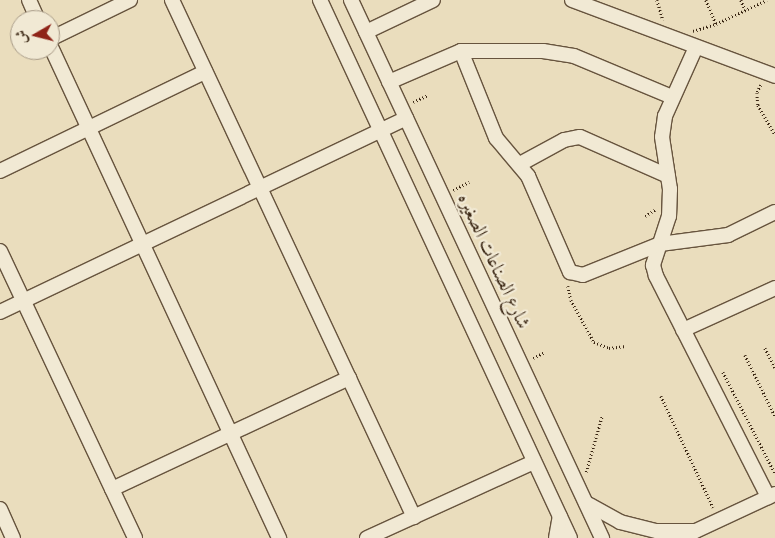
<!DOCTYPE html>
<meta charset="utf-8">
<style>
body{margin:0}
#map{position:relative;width:775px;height:538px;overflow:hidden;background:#eaddbd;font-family:"Gentium Book Plus",Amiri,serif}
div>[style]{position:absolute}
.path>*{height:2.5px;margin-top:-1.25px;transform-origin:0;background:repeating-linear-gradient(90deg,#3b2714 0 1px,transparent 0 3.5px)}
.roads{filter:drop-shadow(1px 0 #67543e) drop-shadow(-1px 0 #67543e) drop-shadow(0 1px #67543e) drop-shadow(0 -1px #67543e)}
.minor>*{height:14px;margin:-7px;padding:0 7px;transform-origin:7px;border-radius:7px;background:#f1e9d4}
span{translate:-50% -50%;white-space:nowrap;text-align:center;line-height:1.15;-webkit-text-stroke:4.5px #f1e9d4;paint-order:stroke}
.street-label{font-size:19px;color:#3b2714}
.north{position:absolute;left:10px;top:10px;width:50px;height:50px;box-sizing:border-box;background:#f1e9d4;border:1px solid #a89b87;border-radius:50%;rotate:262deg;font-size:14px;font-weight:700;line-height:20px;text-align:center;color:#3b2714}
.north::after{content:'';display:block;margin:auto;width:18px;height:22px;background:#8f2418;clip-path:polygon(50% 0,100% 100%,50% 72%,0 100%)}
</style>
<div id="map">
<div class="path">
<div style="left:657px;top:0;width:21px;rotate:73deg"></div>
<div style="left:706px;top:0;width:26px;rotate:67deg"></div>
<div style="left:741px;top:0;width:13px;rotate:67deg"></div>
<div style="left:693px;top:31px;width:24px;rotate:-17deg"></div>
<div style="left:716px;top:24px;width:56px;rotate:-25.2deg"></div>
<div style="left:761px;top:85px;width:9px;rotate:117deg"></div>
<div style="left:757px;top:93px;width:12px;rotate:85deg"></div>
<div style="left:758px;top:105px;width:34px;rotate:60deg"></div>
<div style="left:413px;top:102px;width:17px;rotate:-25deg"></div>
<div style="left:453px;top:190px;width:18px;rotate:-27deg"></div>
<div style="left:645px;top:216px;width:13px;rotate:-32deg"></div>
<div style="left:568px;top:286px;width:14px;rotate:78deg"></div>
<div style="left:571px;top:300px;width:48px;rotate:61.3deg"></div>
<div style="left:594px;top:342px;width:16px;rotate:22deg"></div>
<div style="left:609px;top:348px;width:17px;rotate:-7deg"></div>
<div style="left:765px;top:348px;width:22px;rotate:63deg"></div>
<div style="left:745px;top:355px;width:68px;rotate:63.8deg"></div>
<div style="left:533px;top:358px;width:13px;rotate:-27deg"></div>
<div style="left:723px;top:372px;width:114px;rotate:62.8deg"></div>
<div style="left:661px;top:396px;width:123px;rotate:64.9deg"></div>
<div style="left:586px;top:472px;width:58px;rotate:-74.1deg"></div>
</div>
<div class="roads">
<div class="minor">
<div style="left:29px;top:0;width:22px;rotate:66deg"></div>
<div style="left:172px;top:0;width:571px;rotate:64.92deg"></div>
<div style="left:320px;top:0;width:593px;rotate:65.08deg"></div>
<div style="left:351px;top:0;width:594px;rotate:64.99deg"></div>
<div style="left:572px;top:0;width:217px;rotate:20.5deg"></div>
<div style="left:366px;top:32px;width:74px;rotate:-25.5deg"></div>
<div style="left:50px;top:39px;width:89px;rotate:-26deg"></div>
<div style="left:50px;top:45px;width:544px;rotate:65.08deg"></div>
<div style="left:696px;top:47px;width:76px;rotate:114.2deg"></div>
<div style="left:665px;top:116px;width:21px;rotate:98deg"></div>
<div style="left:662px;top:137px;width:53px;rotate:81.3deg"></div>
<div style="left:670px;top:189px;width:27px;rotate:92deg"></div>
<div style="left:669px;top:216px;width:52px;rotate:108.1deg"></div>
<div style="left:653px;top:265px;width:11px;rotate:75deg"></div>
<div style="left:656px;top:276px;width:248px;rotate:63.1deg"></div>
<div style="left:461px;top:51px;width:94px;rotate:68.1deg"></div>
<div style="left:496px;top:138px;width:50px;rotate:49.9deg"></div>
<div style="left:528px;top:176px;width:105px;rotate:66.4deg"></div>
<div style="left:570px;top:272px;width:13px;rotate:13deg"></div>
<div style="left:583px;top:275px;width:83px;rotate:-21.9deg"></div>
<div style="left:660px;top:244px;width:69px;rotate:-7.5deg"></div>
<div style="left:728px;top:235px;width:52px;rotate:-26.1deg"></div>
<div style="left:389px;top:82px;width:78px;rotate:-23.3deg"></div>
<div style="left:461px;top:51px;width:82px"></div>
<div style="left:543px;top:51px;width:31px;rotate:9deg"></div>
<div style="left:574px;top:56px;width:106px;rotate:22.7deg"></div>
<div style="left:520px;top:164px;width:50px;rotate:-28.6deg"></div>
<div style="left:564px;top:140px;width:16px;rotate:-11deg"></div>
<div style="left:580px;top:137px;width:96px;rotate:23.9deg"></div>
<div style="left:0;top:171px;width:228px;rotate:-25.8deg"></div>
<div style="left:0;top:251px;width:317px;rotate:64.8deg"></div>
<div style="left:0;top:312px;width:450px;rotate:-25.5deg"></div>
<div style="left:683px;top:330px;width:101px;rotate:-24.5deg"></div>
<div style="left:112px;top:489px;width:262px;rotate:-25.1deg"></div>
<div style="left:586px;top:503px;width:39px;rotate:29deg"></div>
<div style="left:620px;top:522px;width:38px;rotate:14deg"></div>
<div style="left:657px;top:531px;width:38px"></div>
<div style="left:0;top:509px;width:32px;rotate:66deg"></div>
<div style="left:687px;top:535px;width:97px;rotate:-25deg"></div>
<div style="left:367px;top:538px;width:183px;rotate:-24.5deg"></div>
<div style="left:556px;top:538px;width:22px;rotate:-80deg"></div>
</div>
</div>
<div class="street-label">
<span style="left:494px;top:261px;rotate:65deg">شارع الصناعات الصغيره</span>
</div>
<div class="north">ش</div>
</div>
